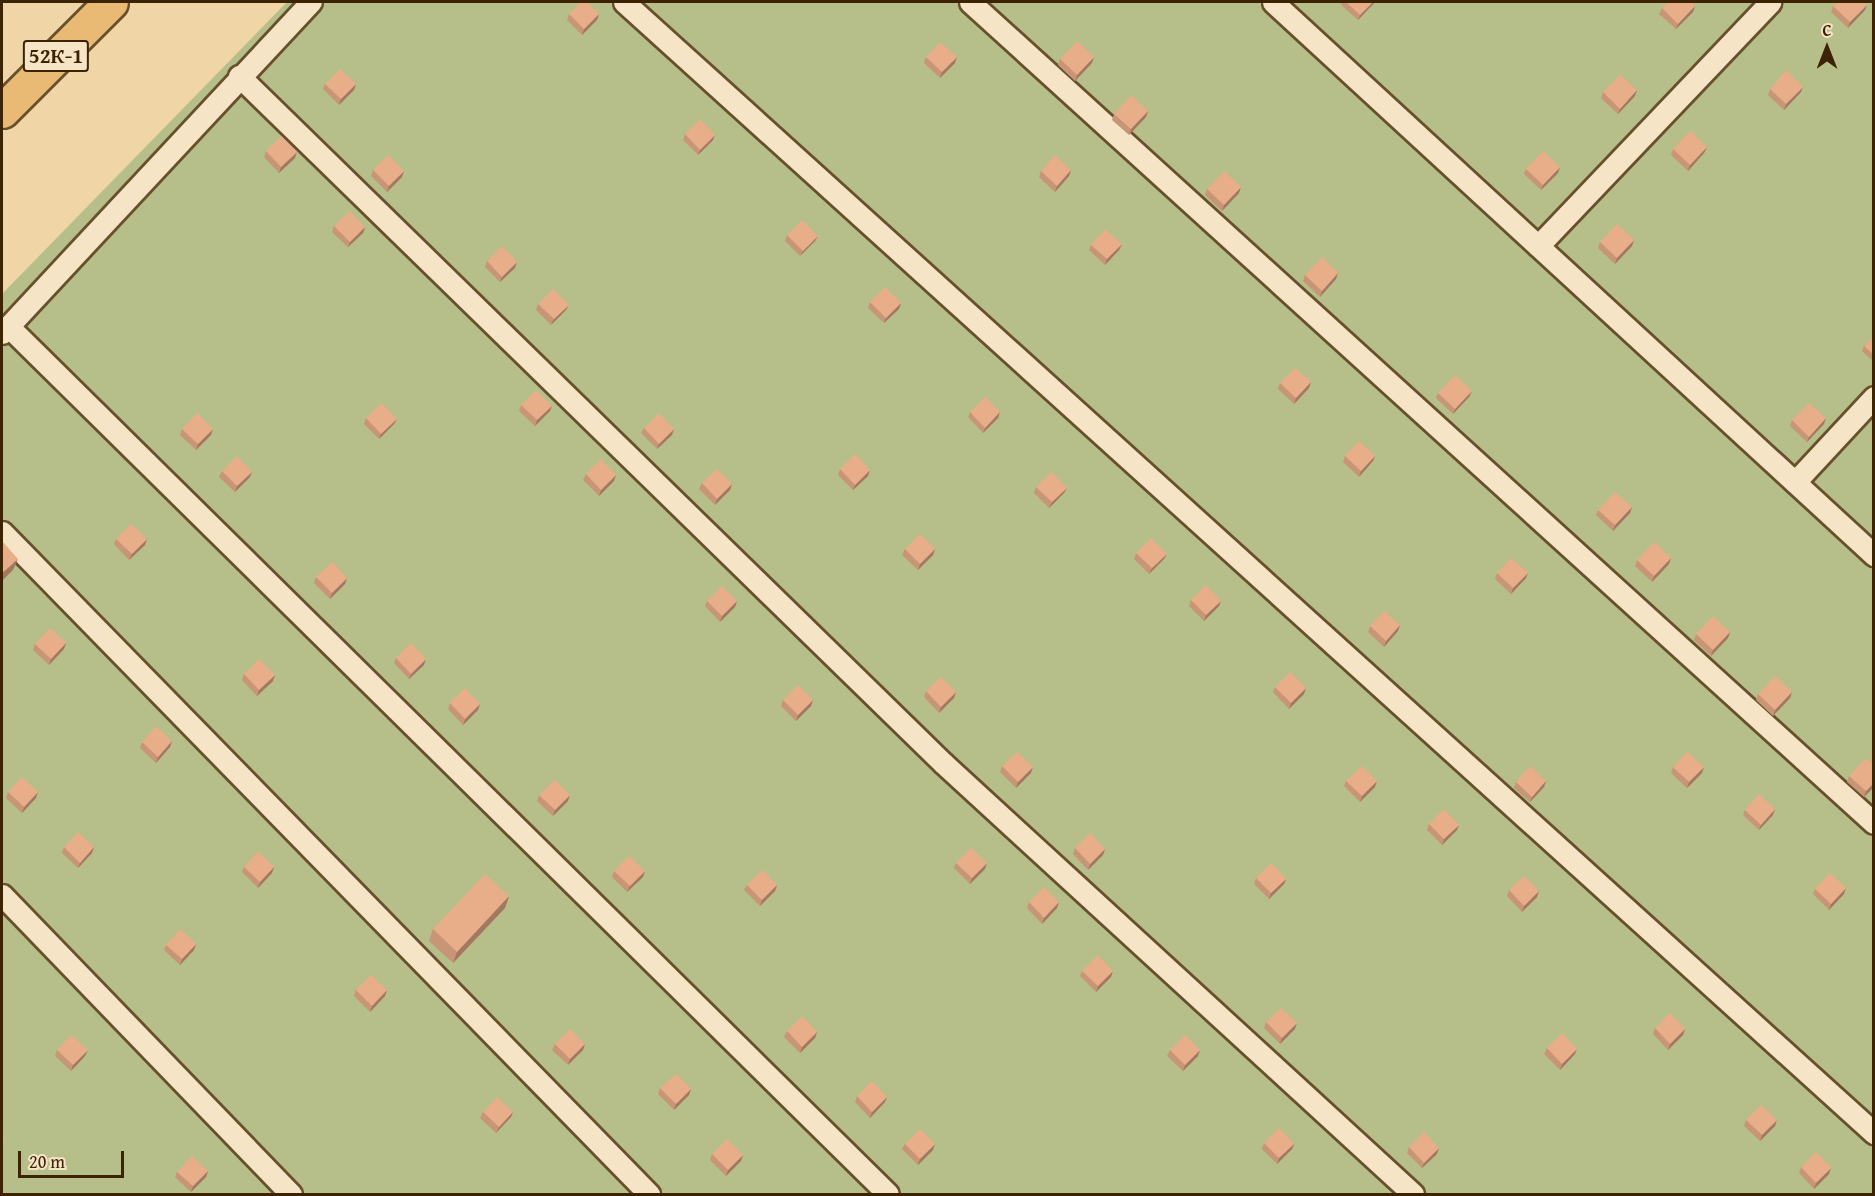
<!DOCTYPE html>
<meta charset="utf-8">
<style>
body{margin:0}
#map{position:relative;width:1875px;height:1196px;overflow:hidden;background:#f0d5a6;font-family:"Gentium Book Plus",serif}
div>[style]{position:absolute}
.green>*{inset:0;background:#b6be89}
.roads{filter:drop-shadow(2px 0 #68502c) drop-shadow(-2px 0 #68502c) drop-shadow(0 2px #68502c) drop-shadow(0 -2px #68502c)}
.lane>*{height:21px;margin:-10.5px;padding:0 10.5px;transform-origin:10.5px;border-radius:10.5px;background:#f5e4c5}
.primary>*{height:33px;margin:-16.5px;padding:0 16.5px;transform-origin:16.5px;border-radius:16.5px;background:#e8ba73}
.wall>*{inset:0;background:#c89576}
.shaded-wall>*{inset:0;background:#a27960}
.building>*{inset:0;background:#e8ad89}
span{translate:-50% -50%;white-space:nowrap;text-align:center;line-height:1.15;-webkit-text-stroke:6px #f5e4c5;paint-order:stroke}
.shield-label span{padding:2px 4px;background:#f5e4c5;border:2px solid;border-radius:4px;-webkit-text-stroke-width:0}
.shield-label{font-size:21px;color:#3b2304;font-weight:700}
.frame{position:absolute;inset:0;border:3px solid #3b2304;pointer-events:none}
.north{position:absolute;left:1797px;top:18px;width:60px;height:60px;-webkit-text-stroke:4px #f5e4c5;paint-order:stroke;rotate:0deg;font-size:16px;font-weight:700;line-height:24px;text-align:center;color:#3b2304}
.north::after{content:'';display:block;margin:auto;width:21px;height:27px;background:#3b2304;clip-path:polygon(50% 0,100% 100%,50% 72%,0 100%)}
.scale{position:absolute;left:18px;top:1151px;width:106px;height:27px;box-sizing:border-box;border:3px solid #3b2304;border-top:0;padding-left:8px;font-size:18px;line-height:21px;white-space:nowrap;color:#3b2304;-webkit-text-stroke:4px #f5e4c5;paint-order:stroke}
</style>
<div id="map">
<div class="green">
<div style="clip-path:polygon(287px 2px,1873px 2px,1873px 1194px,2px 1194px,2px 294px)"></div>
</div>
<div class="roads">
<div class="lane">
<div style="left:624px;top:2px;width:1686px;rotate:42.14deg"></div>
<div style="left:970px;top:2px;width:1221px;rotate:42.25deg"></div>
<div style="left:1273px;top:2px;width:817px;rotate:42.62deg"></div>
<div style="left:239px;top:76px;width:984px;rotate:44.3deg"></div>
<div style="left:943px;top:763px;width:638px;rotate:42.52deg"></div>
<div style="left:1538px;top:246px;width:337px;rotate:-46.4deg"></div>
<div style="left:8px;top:326px;width:1236px;rotate:44.61deg"></div>
<div style="left:2px;top:333px;width:453px;rotate:-47deg"></div>
<div style="left:1795px;top:482px;width:116px;rotate:-47.1deg"></div>
<div style="left:2px;top:532px;width:926px;rotate:45.66deg"></div>
<div style="left:2px;top:895px;width:416px;rotate:46deg"></div>
</div>
<div class="primary">
<div style="left:2px;top:111px;width:154px;rotate:-45deg"></div>
</div>
</div>
<div class="wall">
<div style="clip-path:polygon(1342px 2px,1375px 2px,1358px 20px,1341px 5px)"></div>
<div style="clip-path:polygon(1867px 5px,1865px 10px,1848px 28px,1831px 12px,1833px 6px)"></div>
<div style="clip-path:polygon(1695px 6px,1693px 12px,1676px 29px,1659px 14px,1662px 8px)"></div>
<div style="clip-path:polygon(569px 14px,599px 14px,597px 20px,582px 35px,567px 20px)"></div>
<div style="clip-path:polygon(926px 57px,955px 63px,940px 78px,924px 63px)"></div>
<div style="clip-path:polygon(1060px 59px,1092px 63px,1075px 81px,1058px 65px)"></div>
<div style="clip-path:polygon(325px 84px,356px 84px,354px 90px,339px 105px,323px 89px)"></div>
<div style="clip-path:polygon(1770px 89px,1801px 92px,1784px 110px,1768px 95px)"></div>
<div style="clip-path:polygon(1603px 92px,1635px 96px,1618px 114px,1601px 98px)"></div>
<div style="clip-path:polygon(1148px 111px,1146px 117px,1129px 135px,1112px 120px,1114px 114px)"></div>
<div style="clip-path:polygon(685px 134px,713px 140px,698px 155px,683px 140px)"></div>
<div style="clip-path:polygon(1707px 147px,1704px 153px,1688px 171px,1671px 155px,1673px 149px)"></div>
<div style="clip-path:polygon(266px 151px,295px 158px,279px 173px,264px 157px)"></div>
<div style="clip-path:polygon(1526px 169px,1558px 173px,1541px 190px,1524px 174px)"></div>
<div style="clip-path:polygon(373px 170px,402px 177px,387px 192px,371px 176px)"></div>
<div style="clip-path:polygon(1071px 170px,1069px 176px,1055px 192px,1039px 177px,1041px 171px)"></div>
<div style="clip-path:polygon(1207px 189px,1239px 193px,1222px 211px,1205px 195px)"></div>
<div style="clip-path:polygon(334px 226px,365px 227px,363px 233px,348px 247px,332px 232px)"></div>
<div style="clip-path:polygon(787px 235px,818px 236px,815px 241px,800px 256px,785px 241px)"></div>
<div style="clip-path:polygon(1600px 242px,1632px 246px,1615px 264px,1598px 248px)"></div>
<div style="clip-path:polygon(1122px 244px,1119px 250px,1105px 265px,1089px 250px,1091px 245px)"></div>
<div style="clip-path:polygon(487px 261px,515px 268px,500px 282px,485px 267px)"></div>
<div style="clip-path:polygon(1338px 273px,1336px 279px,1320px 297px,1303px 281px,1305px 275px)"></div>
<div style="clip-path:polygon(870px 302px,901px 303px,899px 309px,884px 323px,868px 308px)"></div>
<div style="clip-path:polygon(538px 304px,566px 310px,551px 325px,536px 310px)"></div>
<div style="clip-path:polygon(1874px 336px,1874px 362px,1862px 351px,1864px 346px)"></div>
<div style="clip-path:polygon(1311px 382px,1309px 388px,1294px 404px,1278px 389px,1280px 383px)"></div>
<div style="clip-path:polygon(1472px 391px,1469px 397px,1453px 414px,1436px 398px,1438px 393px)"></div>
<div style="clip-path:polygon(521px 405px,552px 406px,550px 411px,535px 426px,519px 411px)"></div>
<div style="clip-path:polygon(970px 412px,1000px 412px,998px 418px,983px 433px,968px 417px)"></div>
<div style="clip-path:polygon(366px 418px,397px 419px,394px 424px,379px 439px,364px 424px)"></div>
<div style="clip-path:polygon(1792px 420px,1824px 424px,1807px 442px,1790px 426px)"></div>
<div style="clip-path:polygon(644px 428px,672px 435px,657px 449px,641px 433px)"></div>
<div style="clip-path:polygon(182px 429px,211px 435px,196px 450px,180px 435px)"></div>
<div style="clip-path:polygon(1345px 456px,1375px 456px,1373px 461px,1359px 477px,1343px 462px)"></div>
<div style="clip-path:polygon(840px 469px,868px 476px,853px 490px,838px 475px)"></div>
<div style="clip-path:polygon(222px 471px,250px 477px,235px 492px,219px 477px)"></div>
<div style="clip-path:polygon(586px 474px,614px 481px,599px 496px,583px 480px)"></div>
<div style="clip-path:polygon(702px 483px,732px 484px,730px 490px,715px 505px,699px 489px)"></div>
<div style="clip-path:polygon(1036px 487px,1067px 488px,1064px 493px,1049px 508px,1034px 493px)"></div>
<div style="clip-path:polygon(1632px 507px,1630px 513px,1613px 531px,1596px 515px,1598px 510px)"></div>
<div style="clip-path:polygon(116px 539px,145px 545px,129px 560px,114px 544px)"></div>
<div style="clip-path:polygon(905px 549px,935px 549px,933px 555px,918px 570px,902px 555px)"></div>
<div style="clip-path:polygon(1136px 553px,1167px 554px,1164px 559px,1149px 574px,1134px 559px)"></div>
<div style="clip-path:polygon(1671px 558px,1669px 564px,1652px 582px,1635px 566px,1637px 560px)"></div>
<div style="clip-path:polygon(1497px 573px,1526px 578px,1511px 594px,1495px 579px)"></div>
<div style="clip-path:polygon(316px 577px,345px 584px,330px 599px,314px 583px)"></div>
<div style="clip-path:polygon(1191px 600px,1221px 601px,1219px 606px,1204px 621px,1189px 606px)"></div>
<div style="clip-path:polygon(707px 601px,737px 601px,735px 607px,720px 622px,705px 606px)"></div>
<div style="clip-path:polygon(1400px 625px,1398px 631px,1384px 647px,1368px 632px,1370px 626px)"></div>
<div style="clip-path:polygon(1730px 632px,1728px 638px,1711px 656px,1694px 640px,1696px 634px)"></div>
<div style="clip-path:polygon(66px 643px,64px 649px,49px 665px,33px 650px,35px 644px)"></div>
<div style="clip-path:polygon(396px 658px,424px 665px,409px 679px,394px 663px)"></div>
<div style="clip-path:polygon(244px 674px,273px 681px,257px 696px,242px 680px)"></div>
<div style="clip-path:polygon(1275px 687px,1304px 694px,1289px 709px,1273px 692px)"></div>
<div style="clip-path:polygon(926px 691px,954px 698px,939px 713px,924px 697px)"></div>
<div style="clip-path:polygon(1792px 692px,1790px 698px,1773px 716px,1756px 700px,1758px 694px)"></div>
<div style="clip-path:polygon(783px 700px,811px 706px,796px 721px,781px 706px)"></div>
<div style="clip-path:polygon(450px 703px,480px 704px,478px 710px,463px 725px,448px 709px)"></div>
<div style="clip-path:polygon(172px 741px,170px 747px,156px 763px,140px 748px,142px 742px)"></div>
<div style="clip-path:polygon(1002px 766px,1031px 773px,1016px 788px,1000px 772px)"></div>
<div style="clip-path:polygon(1673px 767px,1702px 773px,1687px 788px,1671px 773px)"></div>
<div style="clip-path:polygon(1849px 776px,1874px 787px,1864px 797px,1847px 782px)"></div>
<div style="clip-path:polygon(1346px 781px,1375px 787px,1360px 802px,1344px 786px)"></div>
<div style="clip-path:polygon(1546px 781px,1544px 787px,1530px 802px,1514px 788px,1516px 782px)"></div>
<div style="clip-path:polygon(8px 792px,36px 798px,22px 813px,6px 798px)"></div>
<div style="clip-path:polygon(539px 795px,568px 801px,553px 816px,537px 801px)"></div>
<div style="clip-path:polygon(1745px 810px,1773px 815px,1759px 830px,1743px 815px)"></div>
<div style="clip-path:polygon(1429px 824px,1457px 830px,1442px 845px,1427px 830px)"></div>
<div style="clip-path:polygon(64px 847px,94px 847px,92px 853px,78px 868px,62px 853px)"></div>
<div style="clip-path:polygon(1075px 848px,1105px 849px,1103px 855px,1088px 870px,1073px 854px)"></div>
<div style="clip-path:polygon(956px 863px,985px 869px,970px 884px,954px 868px)"></div>
<div style="clip-path:polygon(244px 867px,274px 867px,272px 873px,258px 888px,242px 872px)"></div>
<div style="clip-path:polygon(614px 871px,643px 877px,627px 892px,612px 877px)"></div>
<div style="clip-path:polygon(1256px 878px,1286px 879px,1284px 884px,1269px 899px,1254px 884px)"></div>
<div style="clip-path:polygon(747px 885px,777px 885px,775px 891px,760px 906px,744px 890px)"></div>
<div style="clip-path:polygon(1815px 889px,1844px 894px,1829px 910px,1813px 894px)"></div>
<div style="clip-path:polygon(1509px 890px,1537px 897px,1522px 912px,1507px 896px)"></div>
<div style="clip-path:polygon(509px 896px,505px 908px,453px 963px,429px 941px,433px 929px)"></div>
<div style="clip-path:polygon(1029px 902px,1059px 902px,1057px 908px,1042px 924px,1027px 908px)"></div>
<div style="clip-path:polygon(166px 945px,194px 950px,180px 965px,164px 950px)"></div>
<div style="clip-path:polygon(1082px 971px,1111px 977px,1096px 992px,1080px 976px)"></div>
<div style="clip-path:polygon(356px 990px,387px 990px,385px 996px,370px 1012px,354px 996px)"></div>
<div style="clip-path:polygon(1266px 1022px,1295px 1029px,1280px 1044px,1264px 1028px)"></div>
<div style="clip-path:polygon(1655px 1028px,1685px 1029px,1683px 1035px,1668px 1050px,1653px 1034px)"></div>
<div style="clip-path:polygon(787px 1031px,817px 1032px,815px 1038px,800px 1053px,784px 1037px)"></div>
<div style="clip-path:polygon(555px 1044px,585px 1044px,583px 1050px,568px 1065px,552px 1050px)"></div>
<div style="clip-path:polygon(1547px 1048px,1575px 1054px,1560px 1070px,1544px 1054px)"></div>
<div style="clip-path:polygon(57px 1050px,85px 1056px,71px 1071px,55px 1056px)"></div>
<div style="clip-path:polygon(1170px 1050px,1198px 1056px,1183px 1071px,1167px 1056px)"></div>
<div style="clip-path:polygon(660px 1088px,691px 1089px,689px 1095px,674px 1110px,658px 1094px)"></div>
<div style="clip-path:polygon(857px 1096px,887px 1097px,885px 1102px,870px 1118px,855px 1102px)"></div>
<div style="clip-path:polygon(483px 1112px,513px 1112px,511px 1117px,496px 1133px,480px 1118px)"></div>
<div style="clip-path:polygon(1746px 1120px,1775px 1126px,1760px 1141px,1744px 1126px)"></div>
<div style="clip-path:polygon(1264px 1143px,1294px 1144px,1292px 1149px,1277px 1164px,1262px 1149px)"></div>
<div style="clip-path:polygon(905px 1144px,933px 1150px,918px 1165px,902px 1149px)"></div>
<div style="clip-path:polygon(1409px 1147px,1437px 1154px,1422px 1168px,1407px 1153px)"></div>
<div style="clip-path:polygon(712px 1154px,741px 1161px,726px 1176px,710px 1160px)"></div>
<div style="clip-path:polygon(1801px 1167px,1829px 1174px,1814px 1189px,1799px 1173px)"></div>
<div style="clip-path:polygon(208px 1171px,206px 1177px,191px 1192px,175px 1177px,177px 1172px)"></div>
</div>
<div class="shaded-wall">
<div style="clip-path:polygon(1373px 2px,1375px 2px,1358px 20px,1360px 15px)"></div>
<div style="clip-path:polygon(1867px 5px,1865px 10px,1848px 28px,1850px 22px)"></div>
<div style="clip-path:polygon(1695px 6px,1693px 12px,1676px 29px,1678px 24px)"></div>
<div style="clip-path:polygon(599px 14px,597px 20px,582px 35px,584px 29px)"></div>
<div style="clip-path:polygon(957px 57px,955px 63px,940px 78px,942px 72px)"></div>
<div style="clip-path:polygon(1094px 57px,1092px 63px,1075px 81px,1077px 75px)"></div>
<div style="clip-path:polygon(356px 84px,354px 90px,339px 105px,341px 99px)"></div>
<div style="clip-path:polygon(1803px 87px,1801px 92px,1784px 110px,1786px 104px)"></div>
<div style="clip-path:polygon(1637px 90px,1635px 96px,1618px 114px,1620px 109px)"></div>
<div style="clip-path:polygon(1148px 111px,1146px 117px,1129px 135px,1131px 129px)"></div>
<div style="clip-path:polygon(715px 135px,713px 140px,698px 155px,700px 150px)"></div>
<div style="clip-path:polygon(1707px 147px,1704px 153px,1688px 171px,1690px 165px)"></div>
<div style="clip-path:polygon(297px 152px,295px 158px,279px 173px,281px 167px)"></div>
<div style="clip-path:polygon(1560px 167px,1558px 173px,1541px 190px,1543px 185px)"></div>
<div style="clip-path:polygon(1071px 170px,1069px 176px,1055px 192px,1057px 186px)"></div>
<div style="clip-path:polygon(404px 171px,402px 177px,387px 192px,389px 186px)"></div>
<div style="clip-path:polygon(1241px 187px,1239px 193px,1222px 211px,1224px 205px)"></div>
<div style="clip-path:polygon(365px 227px,363px 233px,348px 247px,350px 242px)"></div>
<div style="clip-path:polygon(818px 236px,815px 241px,800px 256px,803px 251px)"></div>
<div style="clip-path:polygon(1634px 240px,1632px 246px,1615px 264px,1617px 258px)"></div>
<div style="clip-path:polygon(1122px 244px,1119px 250px,1105px 265px,1107px 259px)"></div>
<div style="clip-path:polygon(517px 262px,515px 268px,500px 282px,502px 277px)"></div>
<div style="clip-path:polygon(1338px 273px,1336px 279px,1320px 297px,1322px 291px)"></div>
<div style="clip-path:polygon(901px 303px,899px 309px,884px 323px,886px 318px)"></div>
<div style="clip-path:polygon(569px 305px,566px 310px,551px 325px,554px 319px)"></div>
<div style="clip-path:polygon(1311px 382px,1309px 388px,1294px 404px,1296px 398px)"></div>
<div style="clip-path:polygon(1472px 391px,1469px 397px,1453px 414px,1455px 409px)"></div>
<div style="clip-path:polygon(552px 406px,550px 411px,535px 426px,537px 420px)"></div>
<div style="clip-path:polygon(1000px 412px,998px 418px,983px 433px,985px 428px)"></div>
<div style="clip-path:polygon(1826px 418px,1824px 424px,1807px 442px,1809px 437px)"></div>
<div style="clip-path:polygon(397px 419px,394px 424px,379px 439px,381px 434px)"></div>
<div style="clip-path:polygon(213px 429px,211px 435px,196px 450px,198px 444px)"></div>
<div style="clip-path:polygon(674px 429px,672px 435px,657px 449px,659px 444px)"></div>
<div style="clip-path:polygon(1375px 456px,1373px 461px,1359px 477px,1361px 471px)"></div>
<div style="clip-path:polygon(870px 470px,868px 476px,853px 490px,855px 485px)"></div>
<div style="clip-path:polygon(252px 472px,250px 477px,235px 492px,237px 486px)"></div>
<div style="clip-path:polygon(616px 475px,614px 481px,599px 496px,601px 490px)"></div>
<div style="clip-path:polygon(732px 484px,730px 490px,715px 505px,717px 499px)"></div>
<div style="clip-path:polygon(1067px 488px,1064px 493px,1049px 508px,1052px 502px)"></div>
<div style="clip-path:polygon(1632px 507px,1630px 513px,1613px 531px,1615px 525px)"></div>
<div style="clip-path:polygon(147px 539px,145px 545px,129px 560px,132px 554px)"></div>
<div style="clip-path:polygon(935px 549px,933px 555px,918px 570px,920px 564px)"></div>
<div style="clip-path:polygon(1167px 554px,1164px 559px,1149px 574px,1152px 568px)"></div>
<div style="clip-path:polygon(1671px 558px,1669px 564px,1652px 582px,1654px 576px)"></div>
<div style="clip-path:polygon(18px 559px,13px 570px,2px 581px,2px 573px)"></div>
<div style="clip-path:polygon(1528px 573px,1526px 578px,1511px 594px,1513px 588px)"></div>
<div style="clip-path:polygon(347px 578px,345px 584px,330px 599px,332px 593px)"></div>
<div style="clip-path:polygon(737px 601px,735px 607px,720px 622px,722px 616px)"></div>
<div style="clip-path:polygon(1221px 601px,1219px 606px,1204px 621px,1206px 615px)"></div>
<div style="clip-path:polygon(1400px 625px,1398px 631px,1384px 647px,1386px 641px)"></div>
<div style="clip-path:polygon(1730px 632px,1728px 638px,1711px 656px,1713px 650px)"></div>
<div style="clip-path:polygon(66px 643px,64px 649px,49px 665px,51px 659px)"></div>
<div style="clip-path:polygon(426px 659px,424px 665px,409px 679px,411px 674px)"></div>
<div style="clip-path:polygon(275px 675px,273px 681px,257px 696px,259px 690px)"></div>
<div style="clip-path:polygon(1306px 688px,1304px 694px,1289px 709px,1291px 703px)"></div>
<div style="clip-path:polygon(956px 692px,954px 698px,939px 713px,941px 707px)"></div>
<div style="clip-path:polygon(1792px 692px,1790px 698px,1773px 716px,1775px 710px)"></div>
<div style="clip-path:polygon(813px 700px,811px 706px,796px 721px,798px 715px)"></div>
<div style="clip-path:polygon(480px 704px,478px 710px,463px 725px,465px 719px)"></div>
<div style="clip-path:polygon(172px 741px,170px 747px,156px 763px,158px 757px)"></div>
<div style="clip-path:polygon(1033px 767px,1031px 773px,1016px 788px,1018px 782px)"></div>
<div style="clip-path:polygon(1704px 767px,1702px 773px,1687px 788px,1689px 782px)"></div>
<div style="clip-path:polygon(1377px 781px,1375px 787px,1360px 802px,1362px 796px)"></div>
<div style="clip-path:polygon(1546px 781px,1544px 787px,1530px 802px,1532px 797px)"></div>
<div style="clip-path:polygon(1874px 783px,1874px 787px,1864px 797px,1866px 791px)"></div>
<div style="clip-path:polygon(38px 792px,36px 798px,22px 813px,24px 807px)"></div>
<div style="clip-path:polygon(570px 795px,568px 801px,553px 816px,555px 810px)"></div>
<div style="clip-path:polygon(1775px 809px,1773px 815px,1759px 830px,1761px 825px)"></div>
<div style="clip-path:polygon(1459px 825px,1457px 830px,1442px 845px,1444px 839px)"></div>
<div style="clip-path:polygon(94px 847px,92px 853px,78px 868px,80px 863px)"></div>
<div style="clip-path:polygon(1105px 849px,1103px 855px,1088px 870px,1090px 864px)"></div>
<div style="clip-path:polygon(987px 863px,985px 869px,970px 884px,972px 878px)"></div>
<div style="clip-path:polygon(274px 867px,272px 873px,258px 888px,260px 882px)"></div>
<div style="clip-path:polygon(645px 871px,643px 877px,627px 892px,630px 886px)"></div>
<div style="clip-path:polygon(1286px 879px,1284px 884px,1269px 899px,1271px 893px)"></div>
<div style="clip-path:polygon(777px 885px,775px 891px,760px 906px,762px 900px)"></div>
<div style="clip-path:polygon(1846px 888px,1844px 894px,1829px 910px,1831px 904px)"></div>
<div style="clip-path:polygon(1539px 891px,1537px 897px,1522px 912px,1524px 906px)"></div>
<div style="clip-path:polygon(509px 896px,505px 908px,453px 963px,457px 952px)"></div>
<div style="clip-path:polygon(1059px 902px,1057px 908px,1042px 924px,1044px 918px)"></div>
<div style="clip-path:polygon(196px 944px,194px 950px,180px 965px,182px 959px)"></div>
<div style="clip-path:polygon(1113px 971px,1111px 977px,1096px 992px,1098px 986px)"></div>
<div style="clip-path:polygon(387px 990px,385px 996px,370px 1012px,372px 1006px)"></div>
<div style="clip-path:polygon(1297px 1023px,1295px 1029px,1280px 1044px,1282px 1038px)"></div>
<div style="clip-path:polygon(1685px 1029px,1683px 1035px,1668px 1050px,1670px 1044px)"></div>
<div style="clip-path:polygon(817px 1032px,815px 1038px,800px 1053px,802px 1047px)"></div>
<div style="clip-path:polygon(585px 1044px,583px 1050px,568px 1065px,570px 1059px)"></div>
<div style="clip-path:polygon(1577px 1049px,1575px 1054px,1560px 1070px,1562px 1064px)"></div>
<div style="clip-path:polygon(88px 1050px,85px 1056px,71px 1071px,73px 1065px)"></div>
<div style="clip-path:polygon(1200px 1050px,1198px 1056px,1183px 1071px,1185px 1065px)"></div>
<div style="clip-path:polygon(691px 1089px,689px 1095px,674px 1110px,676px 1104px)"></div>
<div style="clip-path:polygon(887px 1097px,885px 1102px,870px 1118px,872px 1112px)"></div>
<div style="clip-path:polygon(513px 1112px,511px 1117px,496px 1133px,499px 1127px)"></div>
<div style="clip-path:polygon(1777px 1120px,1775px 1126px,1760px 1141px,1762px 1135px)"></div>
<div style="clip-path:polygon(935px 1144px,933px 1150px,918px 1165px,920px 1159px)"></div>
<div style="clip-path:polygon(1294px 1144px,1292px 1149px,1277px 1164px,1279px 1158px)"></div>
<div style="clip-path:polygon(1439px 1148px,1437px 1154px,1422px 1168px,1424px 1163px)"></div>
<div style="clip-path:polygon(743px 1155px,741px 1161px,726px 1176px,728px 1170px)"></div>
<div style="clip-path:polygon(1831px 1168px,1829px 1174px,1814px 1189px,1816px 1183px)"></div>
<div style="clip-path:polygon(208px 1171px,206px 1177px,191px 1192px,193px 1186px)"></div>
</div>
<div class="building">
<div style="clip-path:polygon(581px 2px,587px 2px,599px 14px,584px 29px,569px 14px)"></div>
<div style="clip-path:polygon(1346px 2px,1373px 2px,1360px 15px)"></div>
<div style="clip-path:polygon(1668px 2px,1691px 2px,1695px 6px,1678px 24px,1662px 8px)"></div>
<div style="clip-path:polygon(1838px 2px,1864px 2px,1867px 5px,1850px 22px,1833px 6px)"></div>
<div style="clip-path:polygon(1077px 41px,1094px 57px,1077px 75px,1060px 59px)"></div>
<div style="clip-path:polygon(940px 42px,957px 57px,942px 72px,926px 57px)"></div>
<div style="clip-path:polygon(340px 69px,356px 84px,341px 99px,325px 84px)"></div>
<div style="clip-path:polygon(1786px 70px,1803px 87px,1786px 104px,1770px 89px)"></div>
<div style="clip-path:polygon(1620px 75px,1637px 90px,1620px 109px,1603px 92px)"></div>
<div style="clip-path:polygon(1131px 95px,1148px 111px,1131px 129px,1114px 114px)"></div>
<div style="clip-path:polygon(700px 119px,715px 135px,700px 150px,685px 134px)"></div>
<div style="clip-path:polygon(1690px 131px,1707px 147px,1690px 165px,1673px 149px)"></div>
<div style="clip-path:polygon(281px 136px,297px 152px,281px 167px,266px 151px)"></div>
<div style="clip-path:polygon(1543px 151px,1560px 167px,1543px 185px,1526px 169px)"></div>
<div style="clip-path:polygon(388px 155px,404px 171px,389px 186px,373px 170px)"></div>
<div style="clip-path:polygon(1055px 155px,1071px 170px,1057px 186px,1041px 171px)"></div>
<div style="clip-path:polygon(1224px 171px,1241px 187px,1224px 205px,1207px 189px)"></div>
<div style="clip-path:polygon(350px 211px,365px 227px,350px 242px,334px 226px)"></div>
<div style="clip-path:polygon(802px 220px,818px 236px,803px 251px,787px 235px)"></div>
<div style="clip-path:polygon(1617px 224px,1634px 240px,1617px 258px,1600px 242px)"></div>
<div style="clip-path:polygon(1105px 229px,1122px 244px,1107px 259px,1091px 245px)"></div>
<div style="clip-path:polygon(502px 246px,517px 262px,502px 277px,487px 261px)"></div>
<div style="clip-path:polygon(1322px 257px,1338px 273px,1322px 291px,1305px 275px)"></div>
<div style="clip-path:polygon(885px 287px,901px 303px,886px 318px,870px 302px)"></div>
<div style="clip-path:polygon(553px 289px,569px 305px,554px 319px,538px 304px)"></div>
<div style="clip-path:polygon(1874px 336px,1874px 355px,1864px 346px)"></div>
<div style="clip-path:polygon(1295px 368px,1311px 382px,1296px 398px,1280px 383px)"></div>
<div style="clip-path:polygon(1455px 375px,1472px 391px,1455px 409px,1438px 393px)"></div>
<div style="clip-path:polygon(536px 390px,552px 406px,537px 420px,521px 405px)"></div>
<div style="clip-path:polygon(985px 397px,1000px 412px,985px 428px,970px 412px)"></div>
<div style="clip-path:polygon(381px 403px,397px 419px,381px 434px,366px 418px)"></div>
<div style="clip-path:polygon(1809px 403px,1826px 418px,1809px 437px,1792px 420px)"></div>
<div style="clip-path:polygon(197px 413px,213px 429px,198px 444px,182px 429px)"></div>
<div style="clip-path:polygon(659px 413px,674px 429px,659px 444px,644px 428px)"></div>
<div style="clip-path:polygon(1359px 441px,1375px 456px,1361px 471px,1345px 456px)"></div>
<div style="clip-path:polygon(855px 454px,870px 470px,855px 485px,840px 469px)"></div>
<div style="clip-path:polygon(237px 456px,252px 472px,237px 486px,222px 471px)"></div>
<div style="clip-path:polygon(601px 459px,616px 475px,601px 490px,586px 474px)"></div>
<div style="clip-path:polygon(717px 469px,732px 484px,717px 499px,702px 483px)"></div>
<div style="clip-path:polygon(1051px 472px,1067px 488px,1052px 502px,1036px 487px)"></div>
<div style="clip-path:polygon(1615px 492px,1632px 507px,1615px 525px,1598px 510px)"></div>
<div style="clip-path:polygon(131px 524px,147px 539px,132px 554px,116px 539px)"></div>
<div style="clip-path:polygon(920px 534px,935px 549px,920px 564px,905px 549px)"></div>
<div style="clip-path:polygon(1151px 538px,1167px 554px,1152px 568px,1136px 553px)"></div>
<div style="clip-path:polygon(2px 541px,18px 559px,2px 573px)"></div>
<div style="clip-path:polygon(1654px 542px,1671px 558px,1654px 576px,1637px 560px)"></div>
<div style="clip-path:polygon(1511px 558px,1528px 573px,1513px 588px,1497px 573px)"></div>
<div style="clip-path:polygon(332px 562px,347px 578px,332px 593px,316px 577px)"></div>
<div style="clip-path:polygon(1206px 585px,1221px 601px,1206px 615px,1191px 600px)"></div>
<div style="clip-path:polygon(722px 586px,737px 601px,722px 616px,707px 601px)"></div>
<div style="clip-path:polygon(1384px 611px,1400px 625px,1386px 641px,1370px 626px)"></div>
<div style="clip-path:polygon(1713px 616px,1730px 632px,1713px 650px,1696px 634px)"></div>
<div style="clip-path:polygon(50px 628px,66px 643px,51px 659px,35px 644px)"></div>
<div style="clip-path:polygon(411px 643px,426px 659px,411px 674px,396px 658px)"></div>
<div style="clip-path:polygon(259px 659px,275px 675px,259px 690px,244px 674px)"></div>
<div style="clip-path:polygon(1290px 672px,1306px 688px,1291px 703px,1275px 687px)"></div>
<div style="clip-path:polygon(1775px 676px,1792px 692px,1775px 710px,1758px 694px)"></div>
<div style="clip-path:polygon(941px 677px,956px 692px,941px 707px,926px 691px)"></div>
<div style="clip-path:polygon(798px 685px,813px 700px,798px 715px,783px 700px)"></div>
<div style="clip-path:polygon(465px 688px,480px 704px,465px 719px,450px 703px)"></div>
<div style="clip-path:polygon(156px 726px,172px 741px,158px 757px,142px 742px)"></div>
<div style="clip-path:polygon(1017px 752px,1033px 767px,1018px 782px,1002px 766px)"></div>
<div style="clip-path:polygon(1687px 752px,1704px 767px,1689px 782px,1673px 767px)"></div>
<div style="clip-path:polygon(1866px 758px,1874px 765px,1874px 783px,1866px 791px,1849px 776px)"></div>
<div style="clip-path:polygon(1362px 766px,1377px 781px,1362px 796px,1346px 781px)"></div>
<div style="clip-path:polygon(1530px 766px,1546px 781px,1532px 797px,1516px 782px)"></div>
<div style="clip-path:polygon(22px 777px,38px 792px,24px 807px,8px 792px)"></div>
<div style="clip-path:polygon(555px 780px,570px 795px,555px 810px,539px 795px)"></div>
<div style="clip-path:polygon(1759px 794px,1775px 809px,1761px 825px,1745px 810px)"></div>
<div style="clip-path:polygon(1444px 809px,1459px 825px,1444px 839px,1429px 824px)"></div>
<div style="clip-path:polygon(78px 832px,94px 847px,80px 863px,64px 847px)"></div>
<div style="clip-path:polygon(1090px 833px,1105px 849px,1090px 864px,1075px 848px)"></div>
<div style="clip-path:polygon(971px 848px,987px 863px,972px 878px,956px 863px)"></div>
<div style="clip-path:polygon(258px 851px,274px 867px,260px 882px,244px 867px)"></div>
<div style="clip-path:polygon(629px 856px,645px 871px,630px 886px,614px 871px)"></div>
<div style="clip-path:polygon(1271px 863px,1286px 879px,1271px 893px,1256px 878px)"></div>
<div style="clip-path:polygon(762px 870px,777px 885px,762px 900px,747px 885px)"></div>
<div style="clip-path:polygon(1830px 873px,1846px 888px,1831px 904px,1815px 889px)"></div>
<div style="clip-path:polygon(485px 874px,509px 896px,457px 952px,433px 929px)"></div>
<div style="clip-path:polygon(1524px 876px,1539px 891px,1524px 906px,1509px 890px)"></div>
<div style="clip-path:polygon(1044px 887px,1059px 902px,1044px 918px,1029px 902px)"></div>
<div style="clip-path:polygon(180px 929px,196px 944px,182px 959px,166px 945px)"></div>
<div style="clip-path:polygon(1098px 955px,1113px 971px,1098px 986px,1082px 971px)"></div>
<div style="clip-path:polygon(371px 975px,387px 990px,372px 1006px,356px 990px)"></div>
<div style="clip-path:polygon(1281px 1008px,1297px 1023px,1282px 1038px,1266px 1022px)"></div>
<div style="clip-path:polygon(1670px 1013px,1685px 1029px,1670px 1044px,1655px 1028px)"></div>
<div style="clip-path:polygon(802px 1016px,817px 1032px,802px 1047px,787px 1031px)"></div>
<div style="clip-path:polygon(570px 1029px,585px 1044px,570px 1059px,555px 1044px)"></div>
<div style="clip-path:polygon(1562px 1033px,1577px 1049px,1562px 1064px,1547px 1048px)"></div>
<div style="clip-path:polygon(71px 1035px,88px 1050px,73px 1065px,57px 1050px)"></div>
<div style="clip-path:polygon(1185px 1035px,1200px 1050px,1185px 1065px,1170px 1050px)"></div>
<div style="clip-path:polygon(676px 1074px,691px 1089px,676px 1104px,660px 1088px)"></div>
<div style="clip-path:polygon(872px 1081px,887px 1097px,872px 1112px,857px 1096px)"></div>
<div style="clip-path:polygon(497px 1097px,513px 1112px,499px 1127px,483px 1112px)"></div>
<div style="clip-path:polygon(1761px 1105px,1777px 1120px,1762px 1135px,1746px 1120px)"></div>
<div style="clip-path:polygon(1279px 1128px,1294px 1144px,1279px 1158px,1264px 1143px)"></div>
<div style="clip-path:polygon(920px 1129px,935px 1144px,920px 1159px,905px 1144px)"></div>
<div style="clip-path:polygon(1424px 1132px,1439px 1148px,1424px 1163px,1409px 1147px)"></div>
<div style="clip-path:polygon(2px 1137px,5px 1141px,2px 1145px)"></div>
<div style="clip-path:polygon(727px 1139px,743px 1155px,728px 1170px,712px 1154px)"></div>
<div style="clip-path:polygon(1816px 1152px,1831px 1168px,1816px 1183px,1801px 1167px)"></div>
<div style="clip-path:polygon(192px 1156px,208px 1171px,193px 1186px,177px 1172px)"></div>
</div>
<div class="shield-label">
<span style="left:56px;top:56px">52К-1</span>
</div>
<div class="frame"></div>
<div class="north">С</div>
<div class="scale">20 m</div>
</div>
